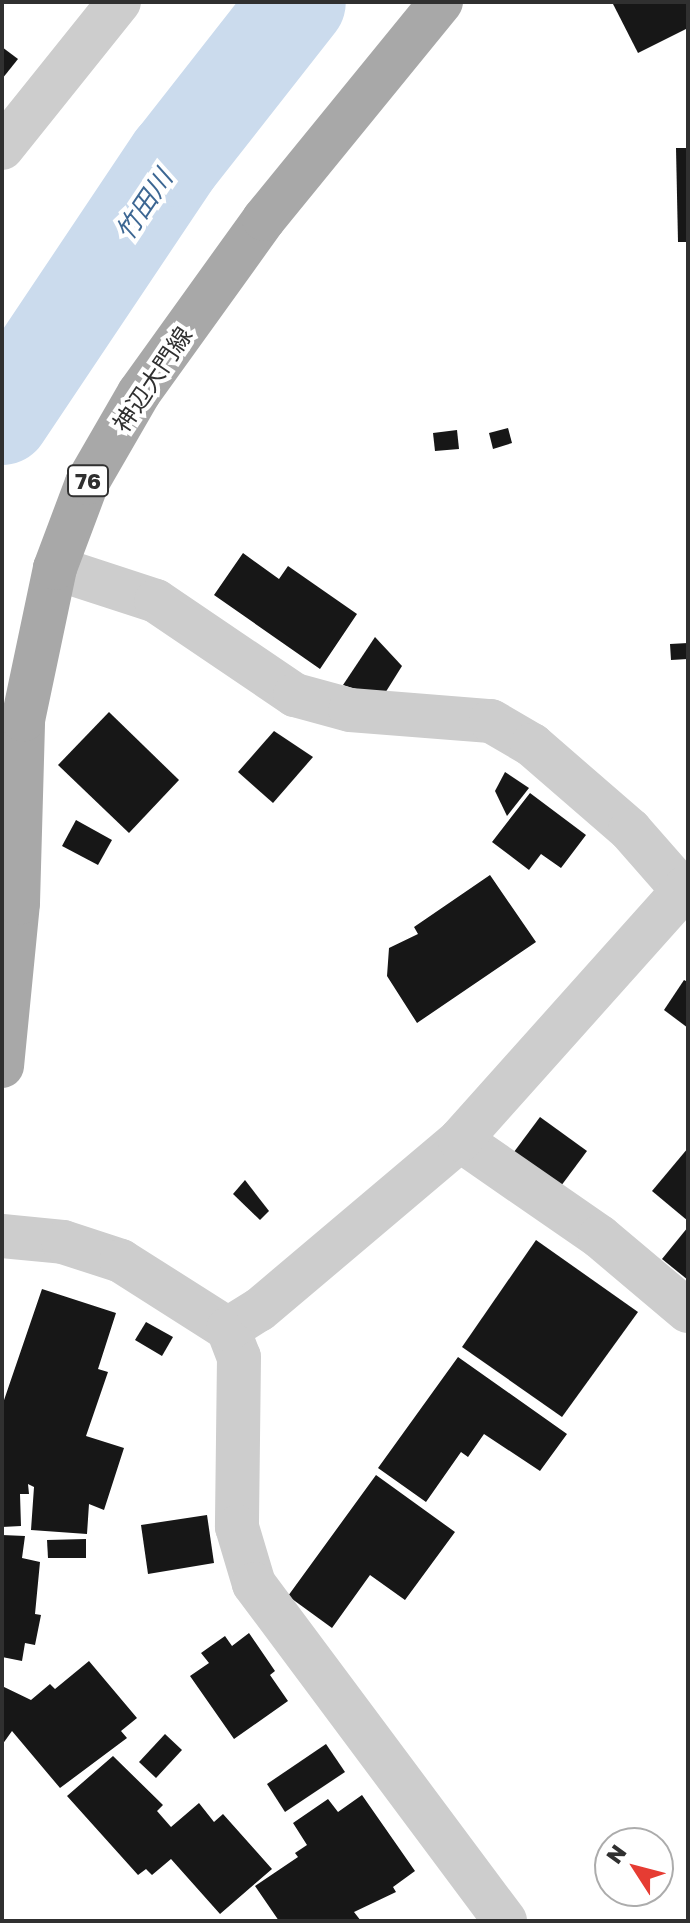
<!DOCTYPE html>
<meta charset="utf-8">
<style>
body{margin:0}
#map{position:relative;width:690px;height:1923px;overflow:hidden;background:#fff;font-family:"Golos Text","Noto Sans JP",sans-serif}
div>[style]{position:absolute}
.river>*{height:96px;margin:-48px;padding:0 48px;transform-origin:48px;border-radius:48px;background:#cbdbed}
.building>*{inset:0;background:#171717}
.minor>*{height:44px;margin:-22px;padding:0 22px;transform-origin:22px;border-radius:22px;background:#cdcdcd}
.major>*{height:44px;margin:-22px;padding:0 22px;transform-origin:22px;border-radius:22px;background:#a8a8a8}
span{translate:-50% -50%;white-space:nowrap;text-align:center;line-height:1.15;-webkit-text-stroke:8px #fff;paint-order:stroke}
.shield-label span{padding:2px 6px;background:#fff;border:2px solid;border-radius:6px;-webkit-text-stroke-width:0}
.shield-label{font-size:22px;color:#303030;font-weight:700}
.street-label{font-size:24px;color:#303030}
.water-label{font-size:26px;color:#3d6793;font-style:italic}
.frame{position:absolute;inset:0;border:4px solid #303030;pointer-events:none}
.north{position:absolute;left:594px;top:1827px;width:80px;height:80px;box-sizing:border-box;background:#fff;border:2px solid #acacac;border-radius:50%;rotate:306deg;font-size:22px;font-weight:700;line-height:32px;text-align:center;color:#303030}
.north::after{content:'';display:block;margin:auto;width:28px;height:36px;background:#e63c33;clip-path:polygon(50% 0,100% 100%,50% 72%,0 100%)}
</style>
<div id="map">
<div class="river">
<div style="left:2px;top:417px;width:311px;rotate:-56.2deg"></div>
<div style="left:175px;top:159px;width:199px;rotate:-51.9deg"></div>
</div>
<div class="building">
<div style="clip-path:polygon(612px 2px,688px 2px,688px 28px,638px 53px)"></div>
<div style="clip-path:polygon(2px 47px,18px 59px,2px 79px)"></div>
<div style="clip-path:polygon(676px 148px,688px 148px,688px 242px,678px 242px)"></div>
<div style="clip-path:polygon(508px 428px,512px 443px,493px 449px,489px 433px)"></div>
<div style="clip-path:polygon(457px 430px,459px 449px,435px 451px,433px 433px)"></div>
<div style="clip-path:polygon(243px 553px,279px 579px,288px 566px,357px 614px,320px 669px,214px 595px)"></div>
<div style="clip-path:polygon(375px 637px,402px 666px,382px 698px,343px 685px)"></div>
<div style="clip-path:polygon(688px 643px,688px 659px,671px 660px,670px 644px)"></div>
<div style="clip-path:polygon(109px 712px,179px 780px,129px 833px,58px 765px)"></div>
<div style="clip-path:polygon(274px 731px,313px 757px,273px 803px,238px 772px)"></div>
<div style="clip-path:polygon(505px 772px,529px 788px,507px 816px,495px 791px)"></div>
<div style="clip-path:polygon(530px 793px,586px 835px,561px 868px,541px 854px,529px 870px,492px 842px)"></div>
<div style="clip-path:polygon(76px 820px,112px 840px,98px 865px,62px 846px)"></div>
<div style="clip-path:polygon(490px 875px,536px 942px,417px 1023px,387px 976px,389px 948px,418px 934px,414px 927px)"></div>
<div style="clip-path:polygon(684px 980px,688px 982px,688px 1028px,664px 1010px)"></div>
<div style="clip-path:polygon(540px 1117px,587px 1151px,558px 1190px,511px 1156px)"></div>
<div style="clip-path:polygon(688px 1148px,688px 1221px,652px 1191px)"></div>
<div style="clip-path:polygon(245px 1180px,269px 1211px,260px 1220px,233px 1194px)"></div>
<div style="clip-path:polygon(688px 1227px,688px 1280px,662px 1259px)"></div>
<div style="clip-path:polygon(536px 1240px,638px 1312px,562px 1417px,462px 1347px)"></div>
<div style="clip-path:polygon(42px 1289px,116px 1313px,98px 1369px,108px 1372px,86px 1436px,124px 1448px,104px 1510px,89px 1504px,87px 1534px,31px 1530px,34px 1487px,28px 1484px,29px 1494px,20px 1494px,21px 1526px,2px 1527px,2px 1406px)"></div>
<div style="clip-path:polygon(146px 1322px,173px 1337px,162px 1356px,135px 1340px)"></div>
<div style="clip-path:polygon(458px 1357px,567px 1434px,540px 1471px,484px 1434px,468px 1457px,461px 1452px,426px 1502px,378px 1468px)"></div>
<div style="clip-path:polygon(376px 1475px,455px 1532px,405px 1600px,370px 1575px,332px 1628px,288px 1596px)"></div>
<div style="clip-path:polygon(207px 1515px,214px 1563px,148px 1574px,141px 1525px)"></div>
<div style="clip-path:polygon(2px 1535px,25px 1536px,22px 1558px,40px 1562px,35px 1614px,41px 1615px,35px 1645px,25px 1643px,22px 1661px,2px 1657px)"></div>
<div style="clip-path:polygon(86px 1539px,86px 1558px,48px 1558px,47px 1540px)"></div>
<div style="clip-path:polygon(249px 1633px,275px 1671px,270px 1675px,288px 1701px,234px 1739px,190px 1676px,209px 1663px,201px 1653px,225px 1636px,232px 1646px)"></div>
<div style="clip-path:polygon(89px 1661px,137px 1718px,121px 1731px,127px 1738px,60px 1788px,12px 1731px,2px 1745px,2px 1686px,31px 1700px,50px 1684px,55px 1689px)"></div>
<div style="clip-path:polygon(165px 1734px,182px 1750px,156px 1778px,139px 1762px)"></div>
<div style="clip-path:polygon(326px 1744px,345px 1772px,285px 1812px,267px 1784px)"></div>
<div style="clip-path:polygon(113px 1756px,163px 1805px,157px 1811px,171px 1827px,199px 1803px,214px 1822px,223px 1814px,272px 1869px,220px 1914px,171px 1859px,152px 1875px,146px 1869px,138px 1875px,67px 1796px)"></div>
<div style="clip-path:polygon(362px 1795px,415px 1871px,393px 1887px,396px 1892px,354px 1912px,361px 1921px,279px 1921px,255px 1886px,298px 1857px,295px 1853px,307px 1845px,293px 1823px,328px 1799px,338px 1812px)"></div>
</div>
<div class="minor">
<div style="left:2px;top:148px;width:187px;rotate:-51.3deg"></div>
<div style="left:55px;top:568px;width:106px;rotate:18.1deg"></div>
<div style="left:156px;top:601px;width:168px;rotate:34.1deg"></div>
<div style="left:295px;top:695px;width:57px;rotate:15.3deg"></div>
<div style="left:350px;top:710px;width:141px;rotate:4.5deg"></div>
<div style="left:491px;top:721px;width:48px;rotate:30.3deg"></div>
<div style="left:532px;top:745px;width:130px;rotate:40.9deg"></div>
<div style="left:630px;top:830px;width:88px;rotate:48.7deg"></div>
<div style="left:460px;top:1140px;width:170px;rotate:34.7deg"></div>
<div style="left:600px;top:1237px;width:115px;rotate:40.1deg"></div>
<div style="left:2px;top:1236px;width:61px;rotate:5.6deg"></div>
<div style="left:63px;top:1242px;width:61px;rotate:18.1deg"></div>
<div style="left:121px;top:1261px;width:127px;rotate:32.4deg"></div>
<div style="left:228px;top:1329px;width:30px;rotate:69deg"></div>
<div style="left:239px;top:1357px;width:170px;rotate:90.7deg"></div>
<div style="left:237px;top:1527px;width:59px;rotate:73.4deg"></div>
<div style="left:254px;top:1584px;width:420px;rotate:53.3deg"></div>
<div style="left:228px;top:1329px;width:36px;rotate:-32deg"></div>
<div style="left:259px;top:1310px;width:263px;rotate:-40.2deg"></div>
<div style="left:460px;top:1140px;width:342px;rotate:-48.2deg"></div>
</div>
<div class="major">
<div style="left:2px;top:1066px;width:164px;rotate:-84.4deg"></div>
<div style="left:18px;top:903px;width:183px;rotate:-88.4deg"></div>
<div style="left:23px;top:720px;width:155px;rotate:-78.1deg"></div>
<div style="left:55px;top:568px;width:91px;rotate:-69.4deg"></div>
<div style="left:87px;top:483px;width:104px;rotate:-60deg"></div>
<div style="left:139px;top:393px;width:214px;rotate:-54.3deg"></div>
<div style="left:264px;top:219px;width:280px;rotate:-50.8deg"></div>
</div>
<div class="shield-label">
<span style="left:88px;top:481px">76</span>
</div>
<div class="street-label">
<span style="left:152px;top:379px;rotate:-56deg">神辺大門線</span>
</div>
<div class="water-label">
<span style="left:144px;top:205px;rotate:-56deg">竹田川</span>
</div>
<div class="frame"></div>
<div class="north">N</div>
</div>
